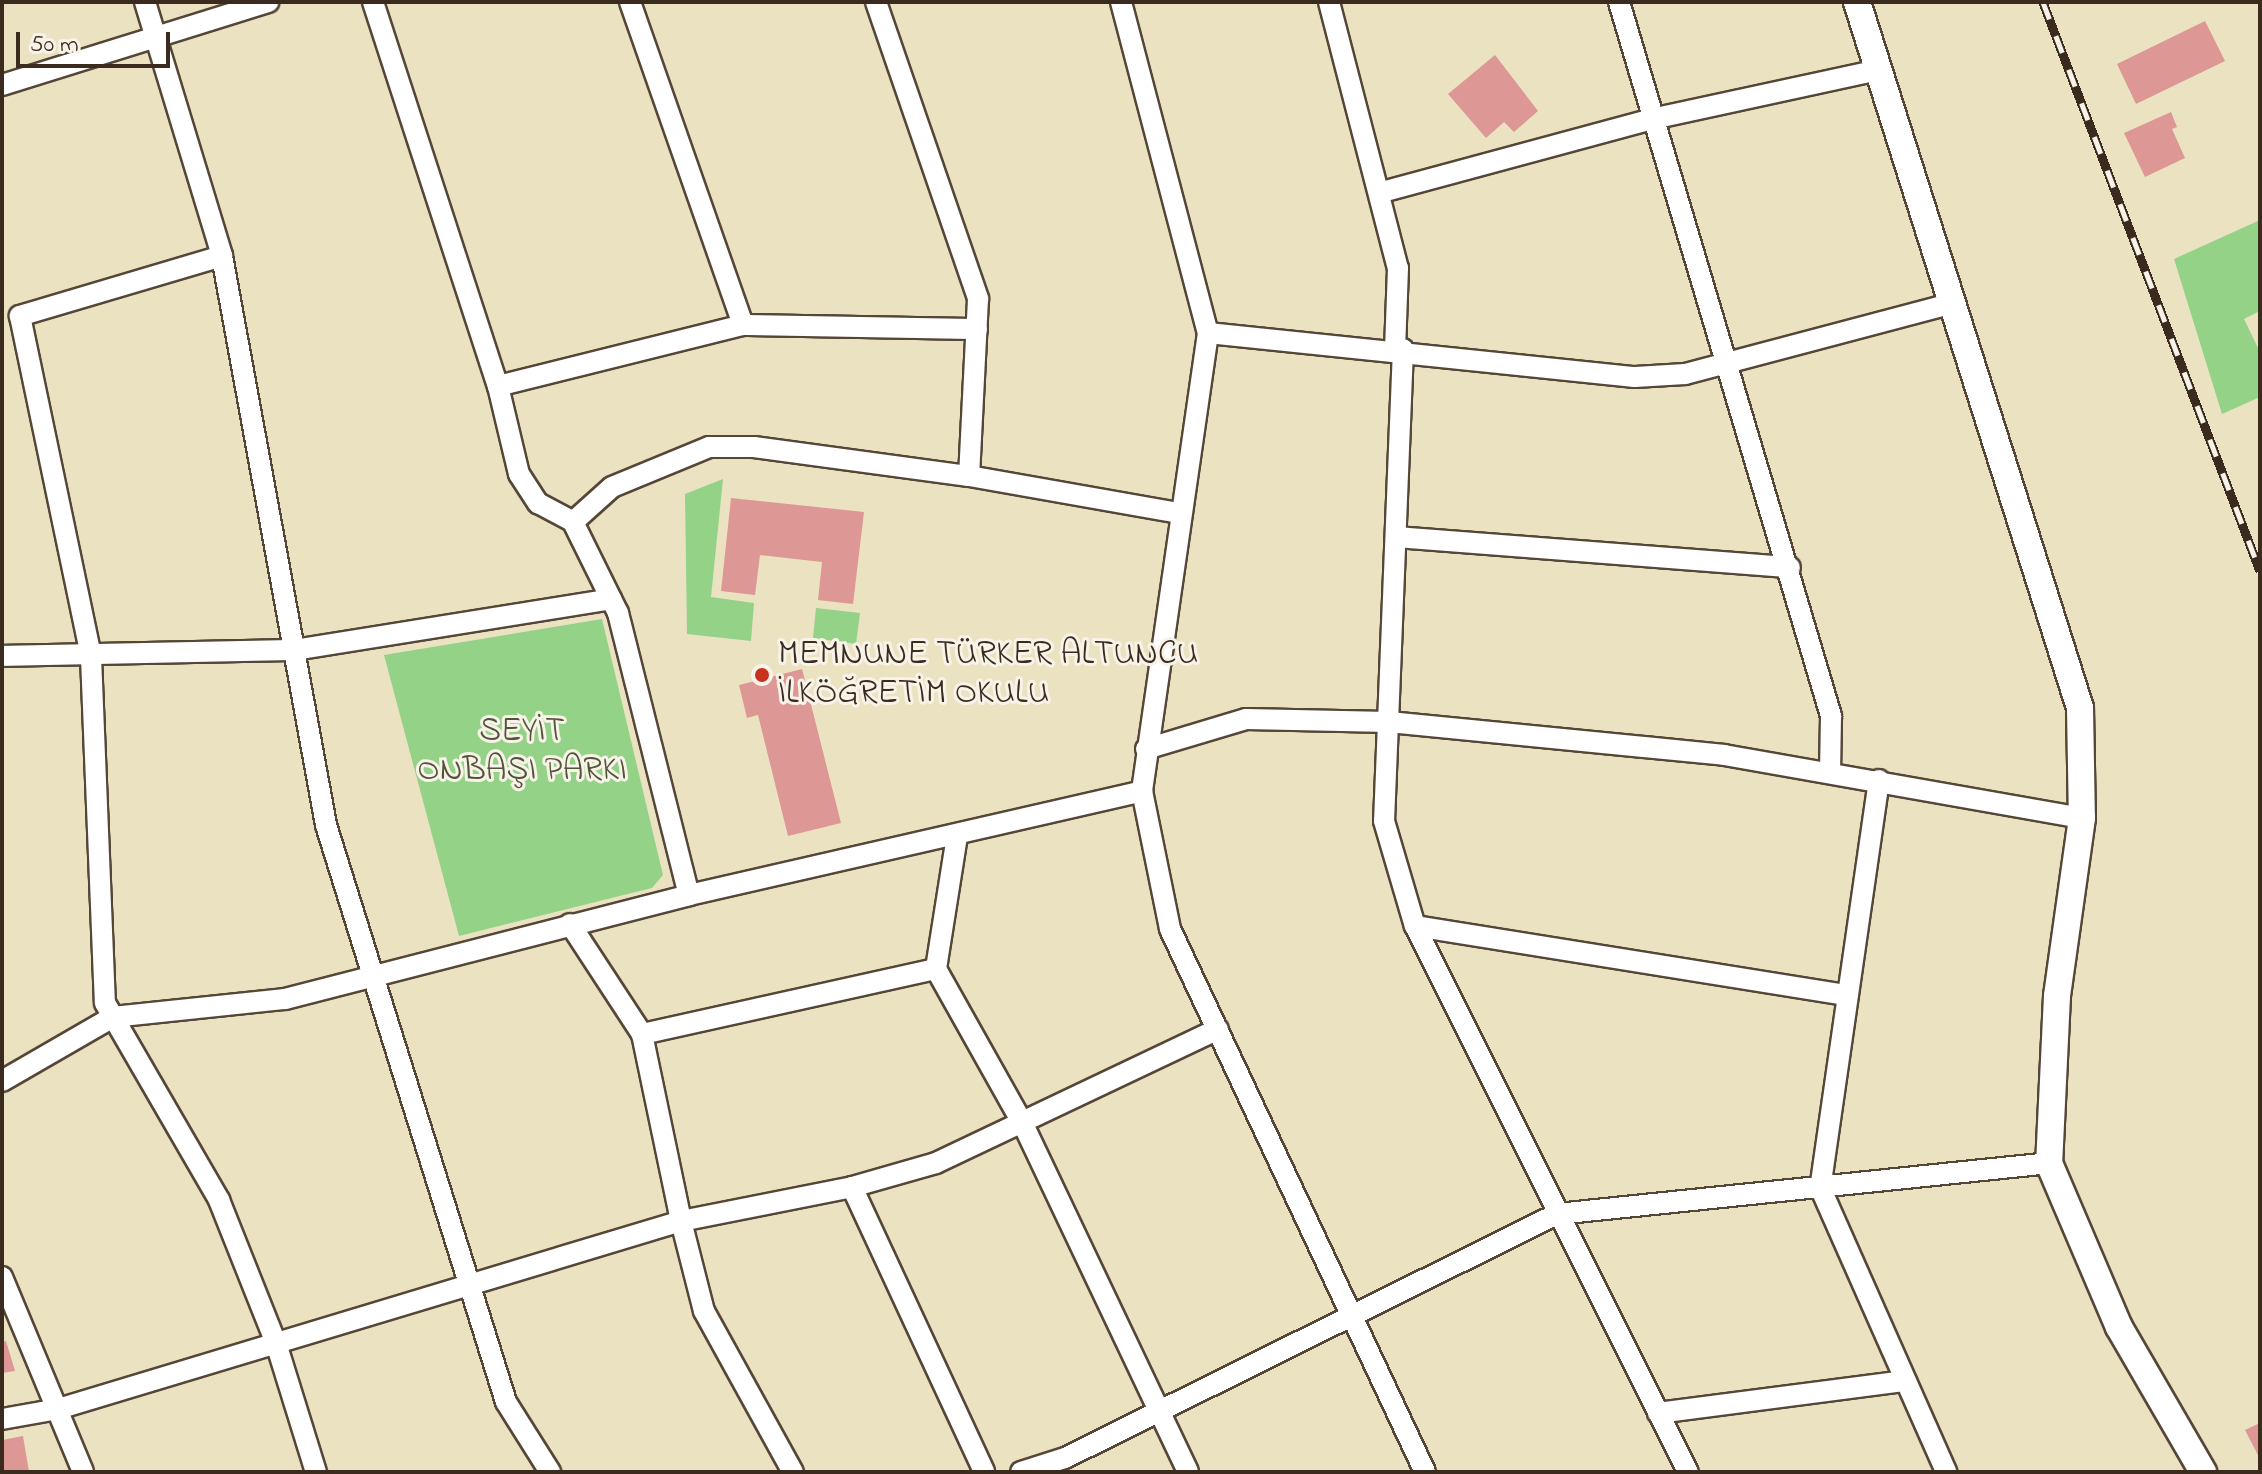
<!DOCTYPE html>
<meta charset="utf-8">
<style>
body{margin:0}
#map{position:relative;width:2262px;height:1474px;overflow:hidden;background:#ebe2c2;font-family:"Indie Flower",sans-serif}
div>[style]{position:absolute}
.green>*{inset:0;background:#94d288}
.building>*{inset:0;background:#dd9794}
.roads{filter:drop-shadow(2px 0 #554637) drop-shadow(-2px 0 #554637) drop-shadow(0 2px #554637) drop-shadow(0 -2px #554637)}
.minor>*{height:20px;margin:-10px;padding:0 10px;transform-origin:10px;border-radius:10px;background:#fff}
.tertiary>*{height:26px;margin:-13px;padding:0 13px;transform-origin:13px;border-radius:13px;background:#fff}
.rail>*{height:9px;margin-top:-4.5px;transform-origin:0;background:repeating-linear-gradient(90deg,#f7f3e8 0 18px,#3b2a1e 0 36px);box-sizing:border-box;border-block:2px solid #3b2a1e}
.dots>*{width:22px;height:22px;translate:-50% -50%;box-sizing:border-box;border:4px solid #f7f3e8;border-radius:50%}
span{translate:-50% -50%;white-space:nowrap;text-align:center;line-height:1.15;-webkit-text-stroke:6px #f7f3e8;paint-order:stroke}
.poi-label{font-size:34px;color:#3b2a1e}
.left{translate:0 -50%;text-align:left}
.park-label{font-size:34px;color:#515438}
.frame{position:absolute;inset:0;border:4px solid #3b2a1e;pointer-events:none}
.scale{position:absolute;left:16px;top:32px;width:154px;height:36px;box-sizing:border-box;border:4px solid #3b2a1e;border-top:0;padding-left:10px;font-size:24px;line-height:28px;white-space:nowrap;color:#3b2a1e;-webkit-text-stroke:6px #f7f3e8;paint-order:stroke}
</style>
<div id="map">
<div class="green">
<div style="clip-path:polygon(2260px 220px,2260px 311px,2244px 319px,2260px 352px,2260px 397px,2222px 414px,2174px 259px)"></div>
<div style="clip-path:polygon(723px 479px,711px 597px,754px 603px,751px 641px,687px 634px,685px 494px)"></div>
<div style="clip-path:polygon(816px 608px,860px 613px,856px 644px,813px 638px)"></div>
<div style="clip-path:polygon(602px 619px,663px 875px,652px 888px,459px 936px,384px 655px)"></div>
</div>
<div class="building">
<div style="clip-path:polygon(2205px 21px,2225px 61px,2136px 104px,2117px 64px)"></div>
<div style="clip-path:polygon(1495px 55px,1538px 111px,1514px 132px,1504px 122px,1486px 138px,1448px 94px)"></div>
<div style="clip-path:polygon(2171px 112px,2177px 127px,2172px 129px,2185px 158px,2145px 177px,2124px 133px)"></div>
<div style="clip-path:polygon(731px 498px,864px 512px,853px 604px,818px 600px,822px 562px,760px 555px,755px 595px,721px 591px)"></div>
<div style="clip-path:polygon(802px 669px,841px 823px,788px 836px,758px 715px,747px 718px,739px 685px)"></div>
<div style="clip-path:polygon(6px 1341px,15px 1371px,2px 1373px,2px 1342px)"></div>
<div style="clip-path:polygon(2260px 1423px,2260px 1459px,2245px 1430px)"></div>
<div style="clip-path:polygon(23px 1436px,29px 1472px,2px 1472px,2px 1440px)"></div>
</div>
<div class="roads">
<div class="minor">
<div style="left:145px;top:2px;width:265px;rotate:73.1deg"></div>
<div style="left:222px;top:256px;width:578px;rotate:79.64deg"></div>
<div style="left:326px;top:825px;width:604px;rotate:72.67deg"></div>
<div style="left:506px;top:1402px;width:83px;rotate:57.8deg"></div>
<div style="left:373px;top:2px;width:404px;rotate:72deg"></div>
<div style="left:498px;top:386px;width:252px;rotate:-14deg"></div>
<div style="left:743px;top:325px;width:234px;rotate:1deg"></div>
<div style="left:630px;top:2px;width:342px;rotate:70.7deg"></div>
<div style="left:876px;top:2px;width:314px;rotate:71deg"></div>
<div style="left:978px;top:299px;width:177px;rotate:92.9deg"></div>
<div style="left:969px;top:476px;width:213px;rotate:10deg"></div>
<div style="left:1121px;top:2px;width:342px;rotate:75.3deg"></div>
<div style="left:1208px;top:333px;width:463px;rotate:98.2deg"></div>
<div style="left:1142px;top:791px;width:141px;rotate:78.5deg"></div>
<div style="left:1170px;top:929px;width:600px;rotate:64.84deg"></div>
<div style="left:1329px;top:2px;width:275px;rotate:75.5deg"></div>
<div style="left:1398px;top:268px;width:81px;rotate:92.1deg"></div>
<div style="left:1619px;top:2px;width:745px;rotate:73.46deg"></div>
<div style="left:1831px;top:716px;width:56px;rotate:91deg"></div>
<div style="left:2px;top:85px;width:279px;rotate:-17.3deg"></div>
<div style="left:1382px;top:192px;width:280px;rotate:-15.1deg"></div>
<div style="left:1652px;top:119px;width:231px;rotate:-12.2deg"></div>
<div style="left:222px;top:256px;width:211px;rotate:163.5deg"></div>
<div style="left:20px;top:316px;width:348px;rotate:78.2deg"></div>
<div style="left:91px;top:657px;width:346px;rotate:87.7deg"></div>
<div style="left:105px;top:1003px;width:228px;rotate:59.9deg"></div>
<div style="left:219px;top:1200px;width:154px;rotate:68.3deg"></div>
<div style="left:276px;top:1343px;width:135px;rotate:72.8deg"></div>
<div style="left:1208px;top:333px;width:429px;rotate:5.9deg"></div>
<div style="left:1635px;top:377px;width:50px;rotate:-3.4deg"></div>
<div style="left:1685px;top:374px;width:274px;rotate:-14.8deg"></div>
<div style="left:1403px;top:349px;width:472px;rotate:92.3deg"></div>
<div style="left:1384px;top:821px;width:109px;rotate:73.6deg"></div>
<div style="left:1415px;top:926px;width:438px;rotate:9.1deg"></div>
<div style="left:498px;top:386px;width:90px;rotate:76.6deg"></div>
<div style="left:519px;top:474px;width:35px;rotate:57deg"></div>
<div style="left:538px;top:503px;width:40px;rotate:28deg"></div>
<div style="left:573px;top:522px;width:102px;rotate:63.7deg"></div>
<div style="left:618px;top:613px;width:291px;rotate:75.9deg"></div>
<div style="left:573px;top:522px;width:52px;rotate:-41.9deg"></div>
<div style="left:612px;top:487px;width:105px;rotate:-22.4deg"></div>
<div style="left:709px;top:447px;width:45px"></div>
<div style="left:754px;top:447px;width:217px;rotate:7.7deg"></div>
<div style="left:1396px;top:537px;width:395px;rotate:4.4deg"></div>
<div style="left:2px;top:656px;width:292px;rotate:-1.2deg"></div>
<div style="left:294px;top:650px;width:321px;rotate:-9.1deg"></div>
<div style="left:1146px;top:749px;width:104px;rotate:-16.7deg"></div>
<div style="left:1246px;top:719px;width:143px;rotate:1.2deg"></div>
<div style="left:1389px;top:722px;width:337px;rotate:5.6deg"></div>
<div style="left:1724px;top:755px;width:364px;rotate:10deg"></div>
<div style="left:1879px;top:780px;width:411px;rotate:98.2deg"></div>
<div style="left:1820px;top:1187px;width:312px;rotate:66.1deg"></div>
<div style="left:957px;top:836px;width:135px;rotate:99deg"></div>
<div style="left:936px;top:969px;width:176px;rotate:60.7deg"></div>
<div style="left:1022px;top:1122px;width:387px;rotate:64.6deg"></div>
<div style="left:570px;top:924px;width:131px;rotate:56.8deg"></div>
<div style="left:642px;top:1034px;width:301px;rotate:-12.5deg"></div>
<div style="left:1415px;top:926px;width:610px;rotate:63.43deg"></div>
<div style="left:642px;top:1034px;width:191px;rotate:78.2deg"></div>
<div style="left:681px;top:1221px;width:174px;rotate:-11.2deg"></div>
<div style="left:852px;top:1187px;width:314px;rotate:65.1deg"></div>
<div style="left:2px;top:1081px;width:128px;rotate:-30deg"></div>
<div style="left:113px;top:1017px;width:173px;rotate:-6deg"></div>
<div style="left:285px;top:999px;width:417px;rotate:-14.4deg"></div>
<div style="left:689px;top:895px;width:465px;rotate:-12.9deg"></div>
<div style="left:852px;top:1187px;width:87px;rotate:-15.9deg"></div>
<div style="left:936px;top:1163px;width:312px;rotate:-25.4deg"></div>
<div style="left:2px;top:1277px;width:211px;rotate:67.4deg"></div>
<div style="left:1658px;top:1413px;width:249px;rotate:-7.4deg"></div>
<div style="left:2px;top:1419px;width:57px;rotate:-10.1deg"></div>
<div style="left:58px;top:1409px;width:651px;rotate:-16.79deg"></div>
<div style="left:681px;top:1221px;width:93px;rotate:75.7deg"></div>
<div style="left:704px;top:1311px;width:184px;rotate:61.1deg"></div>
<div style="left:1021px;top:1472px;width:46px;rotate:-17.7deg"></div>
<div style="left:1065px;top:1458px;width:549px;rotate:-26.38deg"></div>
<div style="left:1557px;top:1214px;width:495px;rotate:-5.9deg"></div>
</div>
<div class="tertiary">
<div style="left:1857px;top:2px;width:740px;rotate:72.47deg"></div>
<div style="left:2080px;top:708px;width:110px;rotate:89deg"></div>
<div style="left:2082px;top:818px;width:180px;rotate:98deg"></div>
<div style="left:2057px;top:996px;width:167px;rotate:92.7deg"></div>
<div style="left:2049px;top:1163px;width:178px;rotate:66.9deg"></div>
<div style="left:2119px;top:1327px;width:168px;rotate:59.9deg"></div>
</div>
</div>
<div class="rail">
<div style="left:2043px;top:2px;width:609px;rotate:69.12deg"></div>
</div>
<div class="dots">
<div style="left:762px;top:675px;background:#c8321e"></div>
</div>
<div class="poi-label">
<span class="left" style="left:778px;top:675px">MEMNUNE TÜRKER ALTUNCU<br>İLKÖĞRETİM OKULU</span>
</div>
<div class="park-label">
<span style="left:522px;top:752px">SEYİT<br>ONBAŞI PARKI</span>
</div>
<div class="frame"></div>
<div class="scale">50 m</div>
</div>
